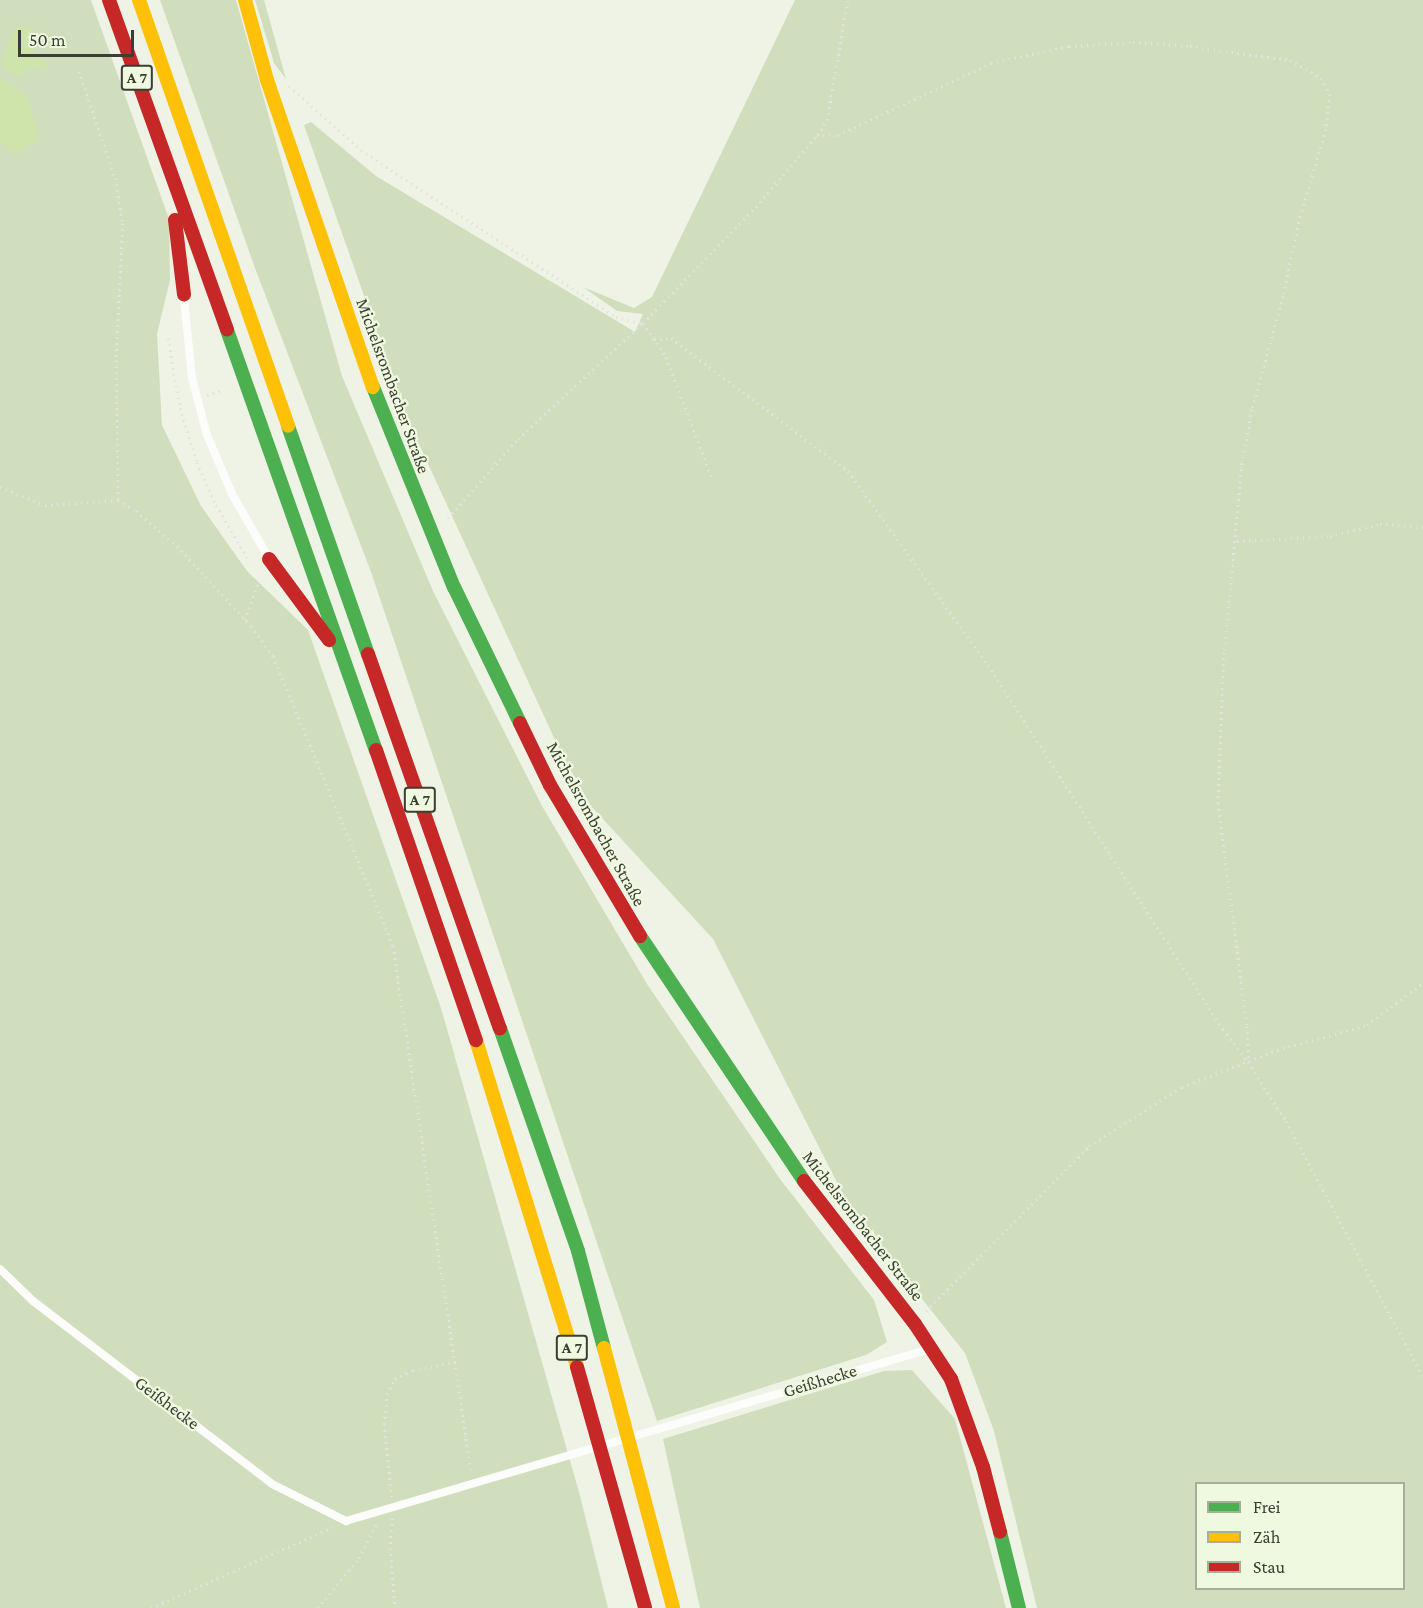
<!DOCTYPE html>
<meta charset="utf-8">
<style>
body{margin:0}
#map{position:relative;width:1423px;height:1608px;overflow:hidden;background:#eef3e5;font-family:"Crimson Pro",serif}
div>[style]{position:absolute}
.green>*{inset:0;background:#d1debd}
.water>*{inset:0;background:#cee4aa}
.path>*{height:3px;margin-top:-1.5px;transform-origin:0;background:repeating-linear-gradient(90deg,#e1e3df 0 1.5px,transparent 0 6px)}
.lane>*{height:8px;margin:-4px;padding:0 4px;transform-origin:4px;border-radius:4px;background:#fcfdfb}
.fast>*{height:14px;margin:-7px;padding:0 7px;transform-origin:7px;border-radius:7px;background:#4caf50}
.slow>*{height:14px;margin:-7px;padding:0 7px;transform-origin:7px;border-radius:7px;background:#ffc107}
.jam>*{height:14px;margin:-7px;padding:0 7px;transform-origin:7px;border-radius:7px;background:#c62828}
span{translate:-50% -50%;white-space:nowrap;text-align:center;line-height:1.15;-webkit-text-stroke:4.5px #eff9df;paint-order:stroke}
.shield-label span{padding:2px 4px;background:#eff9df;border:2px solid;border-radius:4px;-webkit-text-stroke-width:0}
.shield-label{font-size:16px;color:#3a3e34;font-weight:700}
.street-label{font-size:18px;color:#3a3e34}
.legend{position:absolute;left:1195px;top:1482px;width:210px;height:108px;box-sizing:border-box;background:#eff9df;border:2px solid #a7ae9b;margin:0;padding:8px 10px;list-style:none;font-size:18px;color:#3a3e34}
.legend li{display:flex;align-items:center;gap:12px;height:30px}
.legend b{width:30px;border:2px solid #a7ae9b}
.scale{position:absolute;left:18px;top:30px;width:116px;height:27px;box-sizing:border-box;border:3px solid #3a3e34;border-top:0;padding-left:8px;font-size:18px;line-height:21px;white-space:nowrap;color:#3a3e34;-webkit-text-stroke:4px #eff9df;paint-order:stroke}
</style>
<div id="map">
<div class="green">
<div style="clip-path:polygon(0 0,91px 0,169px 219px,170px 280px,157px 334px,162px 425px,201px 506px,247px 571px,308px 630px,441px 1008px,579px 1492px,608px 1608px,0 1608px)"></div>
<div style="clip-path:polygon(160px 0,236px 0,342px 376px,433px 591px,542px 806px,647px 984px,780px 1179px,874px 1300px,887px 1342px,866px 1355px,657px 1421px,371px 572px,255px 268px)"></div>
<div style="clip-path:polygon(255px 0,264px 0,286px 79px,274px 63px)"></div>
<div style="clip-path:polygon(evenodd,795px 0,1423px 0,1423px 1608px,1037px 1608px,994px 1431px,965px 1353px,850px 1208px,713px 939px,591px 806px,561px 753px,407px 418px,304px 125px,311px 122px,376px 176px,635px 332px,643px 314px,617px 311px,583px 287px,634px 308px,652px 297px,795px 0,1196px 1484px,1404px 1484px,1404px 1588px,1196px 1588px,1196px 1484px)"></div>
<div style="clip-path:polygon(912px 1370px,955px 1419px,1006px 1608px,700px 1608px,663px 1439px,884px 1371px)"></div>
</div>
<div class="water">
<div style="clip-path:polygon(21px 25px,35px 31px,38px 38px,33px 53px,48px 63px,43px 69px,30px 68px,20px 77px,6px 71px,2px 62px,13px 30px)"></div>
<div style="clip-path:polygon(0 78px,26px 94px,40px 140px,13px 154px,0 141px)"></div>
</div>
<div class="path">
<div style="left:79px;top:71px;width:113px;rotate:71.4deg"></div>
<div style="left:115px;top:178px;width:46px;rotate:79.9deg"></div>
<div style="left:123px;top:223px;width:137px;rotate:92.9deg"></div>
<div style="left:116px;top:360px;width:140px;rotate:89.2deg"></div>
<div style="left:289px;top:86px;width:96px;rotate:41.6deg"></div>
<div style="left:361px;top:150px;width:54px;rotate:33.7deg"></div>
<div style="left:406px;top:180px;width:251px;rotate:33.1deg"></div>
<div style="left:616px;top:317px;width:27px;rotate:13deg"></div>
<div style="left:818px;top:135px;width:17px;rotate:-59deg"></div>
<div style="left:827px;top:120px;width:122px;rotate:-80.1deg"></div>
<div style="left:643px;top:323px;width:41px;rotate:55.9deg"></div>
<div style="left:666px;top:357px;width:127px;rotate:69.3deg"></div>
<div style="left:168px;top:338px;width:71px;rotate:80.3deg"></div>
<div style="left:180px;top:408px;width:57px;rotate:72.5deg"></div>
<div style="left:197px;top:462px;width:47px;rotate:66.2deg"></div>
<div style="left:216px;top:505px;width:63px;rotate:59.3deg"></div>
<div style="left:654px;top:339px;width:17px;rotate:-3deg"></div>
<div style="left:671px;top:338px;width:221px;rotate:36.9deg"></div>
<div style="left:848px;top:471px;width:239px;rotate:54.2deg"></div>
<div style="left:988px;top:665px;width:433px;rotate:57.2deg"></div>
<div style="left:1223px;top:1029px;width:41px;rotate:52.9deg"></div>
<div style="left:1248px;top:1062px;width:70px;rotate:57.2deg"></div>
<div style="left:1286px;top:1121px;width:289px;rotate:61.8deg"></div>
<div style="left:207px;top:395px;width:18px;rotate:-16deg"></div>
<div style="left:0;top:487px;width:48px;rotate:21.8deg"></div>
<div style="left:45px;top:505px;width:73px;rotate:-3.9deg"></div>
<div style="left:118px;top:500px;width:21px;rotate:31deg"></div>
<div style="left:136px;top:511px;width:54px;rotate:40.5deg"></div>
<div style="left:177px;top:546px;width:109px;rotate:47.2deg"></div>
<div style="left:251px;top:626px;width:37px;rotate:54deg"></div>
<div style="left:273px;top:656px;width:314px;rotate:67.5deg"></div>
<div style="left:393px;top:946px;width:532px;rotate:81.57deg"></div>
<div style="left:448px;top:518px;width:106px;rotate:-48.5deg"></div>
<div style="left:518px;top:439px;width:171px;rotate:-42.9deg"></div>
<div style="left:643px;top:323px;width:162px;rotate:-45.8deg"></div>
<div style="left:756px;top:207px;width:94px;rotate:-49.7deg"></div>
<div style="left:817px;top:135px;width:21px"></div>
<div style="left:838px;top:135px;width:169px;rotate:-25.2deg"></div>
<div style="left:991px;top:63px;width:80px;rotate:-12.3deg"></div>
<div style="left:1069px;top:46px;width:64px;rotate:-3.6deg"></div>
<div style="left:1133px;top:42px;width:57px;rotate:4deg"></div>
<div style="left:1190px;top:46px;width:101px;rotate:8deg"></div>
<div style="left:1290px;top:60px;width:36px;rotate:30deg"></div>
<div style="left:1321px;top:78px;width:18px;rotate:61deg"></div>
<div style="left:1330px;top:94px;width:35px;rotate:97deg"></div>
<div style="left:1326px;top:129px;width:91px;rotate:106.6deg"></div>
<div style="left:1300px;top:216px;width:82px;rotate:102deg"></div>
<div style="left:1283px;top:296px;width:117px;rotate:105.3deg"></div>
<div style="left:1252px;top:409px;width:55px;rotate:100.5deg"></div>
<div style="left:1242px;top:463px;width:190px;rotate:95.4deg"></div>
<div style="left:1224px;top:652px;width:151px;rotate:92.3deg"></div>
<div style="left:1218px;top:803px;width:225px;rotate:82.6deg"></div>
<div style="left:1247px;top:1026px;width:36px;rotate:88deg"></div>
<div style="left:1237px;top:541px;width:93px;rotate:-3.1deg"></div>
<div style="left:1330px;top:536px;width:51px;rotate:-13.5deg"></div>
<div style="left:1380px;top:524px;width:43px;rotate:4deg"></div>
<div style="left:245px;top:620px;width:42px;rotate:-70.7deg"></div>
<div style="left:926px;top:1311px;width:232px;rotate:-45.3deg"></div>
<div style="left:1089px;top:1146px;width:110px;rotate:-32.4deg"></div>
<div style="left:1182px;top:1087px;width:102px;rotate:-21.3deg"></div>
<div style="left:1277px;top:1050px;width:93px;rotate:-15.5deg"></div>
<div style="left:1367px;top:1025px;width:70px;rotate:-36.9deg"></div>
<div style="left:392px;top:1497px;width:73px;rotate:-96.3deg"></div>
<div style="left:384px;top:1424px;width:30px;rotate:-84deg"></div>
<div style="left:387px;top:1394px;width:17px;rotate:-62deg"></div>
<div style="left:395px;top:1379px;width:20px;rotate:-27deg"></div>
<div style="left:413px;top:1370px;width:44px;rotate:-10.5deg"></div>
<div style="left:393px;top:1518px;width:30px;rotate:96deg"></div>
<div style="left:390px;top:1548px;width:60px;rotate:85.2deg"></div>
<div style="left:151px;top:1608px;width:199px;rotate:-24deg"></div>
<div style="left:318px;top:1608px;width:65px;rotate:-50.6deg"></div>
<div style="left:359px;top:1558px;width:39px;rotate:-63deg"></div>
</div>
<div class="lane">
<div style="left:184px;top:299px;width:79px;rotate:84.2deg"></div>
<div style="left:192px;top:378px;width:59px;rotate:75.3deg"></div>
<div style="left:207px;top:435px;width:64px;rotate:67deg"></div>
<div style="left:232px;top:494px;width:70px;rotate:60.2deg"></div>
<div style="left:0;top:1269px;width:46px;rotate:44.1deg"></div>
<div style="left:33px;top:1301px;width:301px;rotate:37.4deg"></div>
<div style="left:272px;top:1484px;width:83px;rotate:26.6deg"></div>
<div style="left:346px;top:1521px;width:609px;rotate:-16.41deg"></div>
</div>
<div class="fast">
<div style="left:227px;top:330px;width:446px;rotate:70.5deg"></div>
<div style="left:373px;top:387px;width:216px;rotate:68deg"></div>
<div style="left:454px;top:587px;width:151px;rotate:64.1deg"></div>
<div style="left:288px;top:426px;width:242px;rotate:70.7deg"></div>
<div style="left:640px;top:936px;width:295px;rotate:56.2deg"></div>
<div style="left:500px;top:1028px;width:236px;rotate:70.7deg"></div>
<div style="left:578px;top:1251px;width:100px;rotate:75deg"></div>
<div style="left:1000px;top:1532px;width:78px;rotate:76deg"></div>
</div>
<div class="slow">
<div style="left:139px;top:0;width:451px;rotate:70.7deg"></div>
<div style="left:245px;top:0;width:83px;rotate:74.6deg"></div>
<div style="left:267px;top:80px;width:325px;rotate:71deg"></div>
<div style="left:476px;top:1040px;width:342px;rotate:72.8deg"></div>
<div style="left:604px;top:1348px;width:269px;rotate:75.1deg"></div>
</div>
<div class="jam">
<div style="left:109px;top:0;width:350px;rotate:70.3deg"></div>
<div style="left:175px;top:220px;width:75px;rotate:83.1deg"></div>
<div style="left:269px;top:559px;width:101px;rotate:53.5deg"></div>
<div style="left:368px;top:654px;width:397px;rotate:70.6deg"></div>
<div style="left:520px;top:723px;width:69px;rotate:64.2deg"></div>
<div style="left:550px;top:785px;width:176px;rotate:59.2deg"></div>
<div style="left:376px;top:750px;width:307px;rotate:71deg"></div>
<div style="left:804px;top:1181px;width:181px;rotate:52.2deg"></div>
<div style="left:915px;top:1324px;width:66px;rotate:56.8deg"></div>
<div style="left:951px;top:1379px;width:94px;rotate:70deg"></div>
<div style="left:983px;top:1467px;width:67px;rotate:75.3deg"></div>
<div style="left:577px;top:1367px;width:250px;rotate:74.2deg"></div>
</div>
<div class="shield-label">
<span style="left:137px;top:78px">A 7</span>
<span style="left:420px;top:800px">A 7</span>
<span style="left:572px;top:1348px">A 7</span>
</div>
<div class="street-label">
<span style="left:393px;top:386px;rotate:70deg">Michelsrombacher Straße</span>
<span style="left:596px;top:824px;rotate:61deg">Michelsrombacher Straße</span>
<span style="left:863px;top:1226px;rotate:52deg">Michelsrombacher Straße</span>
<span style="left:820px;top:1381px;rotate:-17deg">Geißhecke</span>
<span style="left:167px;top:1403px;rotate:37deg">Geißhecke</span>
</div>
<ul class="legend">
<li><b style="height:8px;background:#4caf50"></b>Frei</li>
<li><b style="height:8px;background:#ffc107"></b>Zäh</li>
<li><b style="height:8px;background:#c62828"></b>Stau</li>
</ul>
<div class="scale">50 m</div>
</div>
